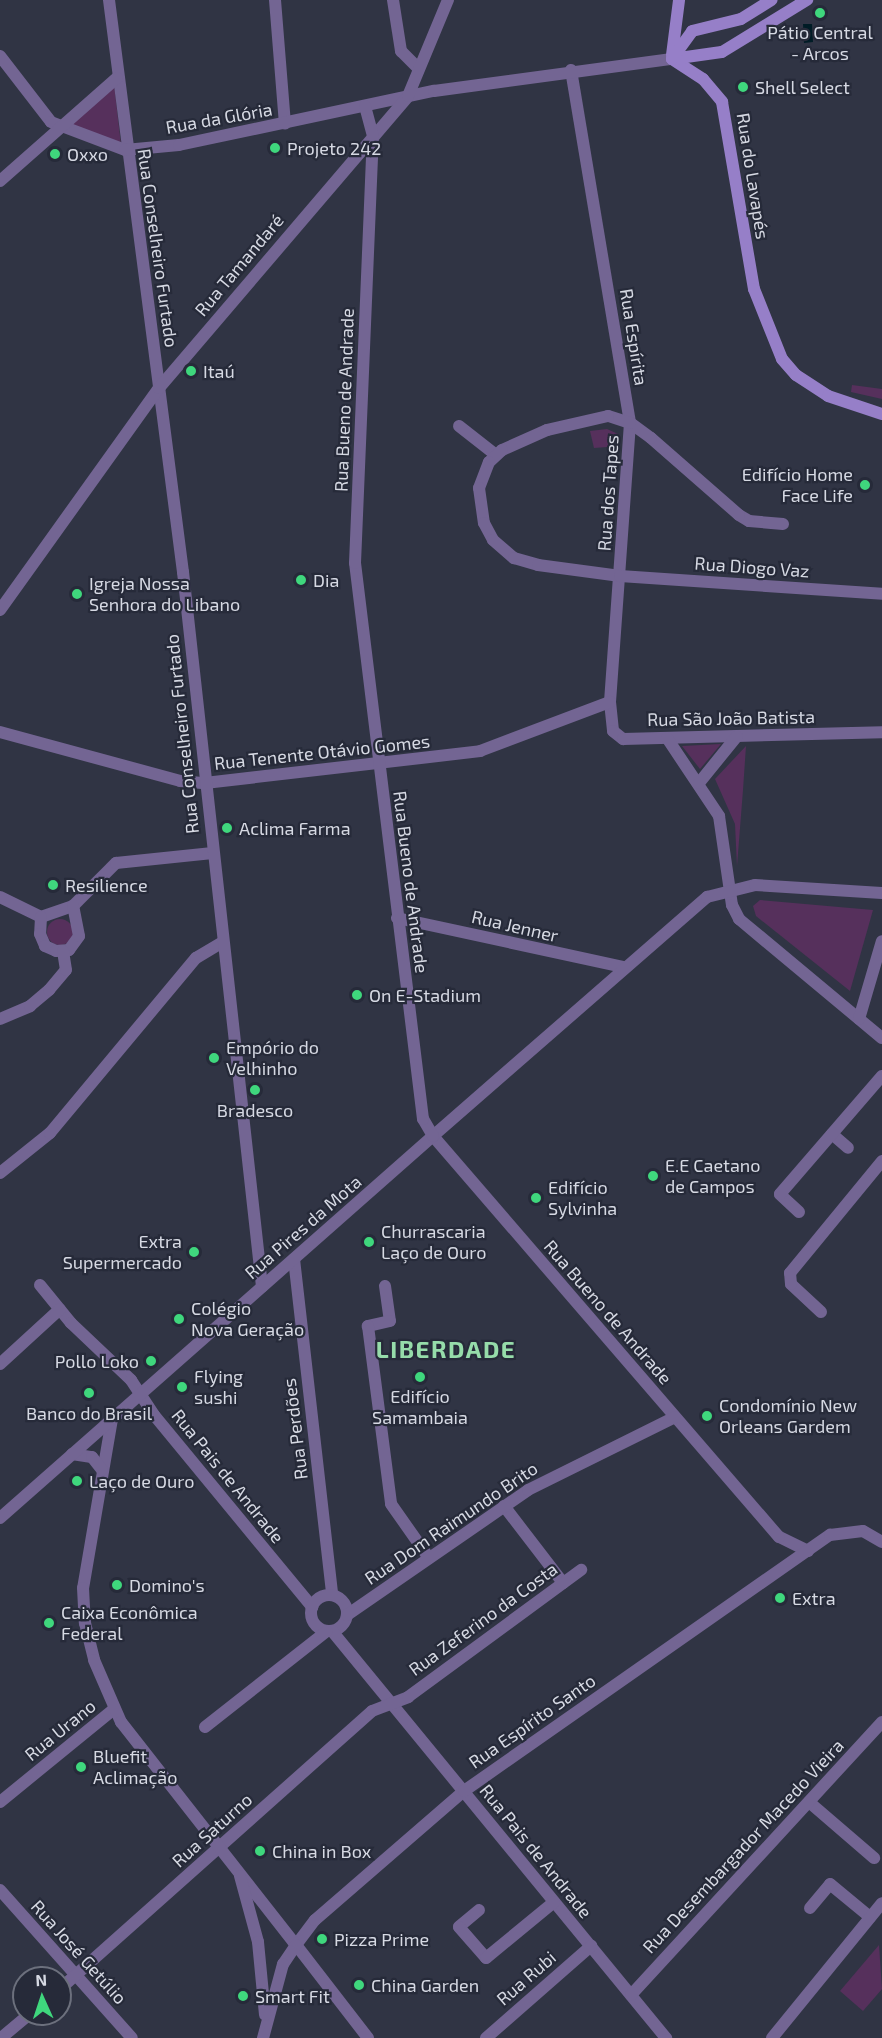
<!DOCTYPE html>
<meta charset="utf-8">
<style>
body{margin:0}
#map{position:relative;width:882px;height:2038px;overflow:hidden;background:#303444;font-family:"Exo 2",sans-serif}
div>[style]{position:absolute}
.green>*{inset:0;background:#56305c}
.round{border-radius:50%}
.water>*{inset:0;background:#001c26}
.minor>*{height:12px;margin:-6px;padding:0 6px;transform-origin:6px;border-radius:6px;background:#736593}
.minor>.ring{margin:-6px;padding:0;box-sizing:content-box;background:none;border:12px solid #736593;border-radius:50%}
.tertiary>*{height:12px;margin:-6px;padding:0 6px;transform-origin:6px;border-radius:6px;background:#736593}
.secondary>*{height:12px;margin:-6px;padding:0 6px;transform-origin:6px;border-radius:6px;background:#967fc8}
.dots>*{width:16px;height:16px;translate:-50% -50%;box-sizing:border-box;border:3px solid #262a39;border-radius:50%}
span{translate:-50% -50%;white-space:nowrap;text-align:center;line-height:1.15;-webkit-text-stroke:4.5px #262a39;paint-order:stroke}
.poi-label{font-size:18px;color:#d6d9e3}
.left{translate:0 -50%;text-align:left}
.right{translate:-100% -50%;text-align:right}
.street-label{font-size:18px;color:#d6d9e3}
.district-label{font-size:24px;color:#96dcaa;font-weight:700;letter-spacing:1.5px}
.north{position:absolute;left:12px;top:1966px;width:60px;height:60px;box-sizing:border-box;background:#262a39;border:2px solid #6c707d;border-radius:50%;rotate:357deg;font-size:16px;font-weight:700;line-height:24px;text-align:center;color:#d6d9e3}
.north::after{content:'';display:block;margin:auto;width:21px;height:27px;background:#3fd77d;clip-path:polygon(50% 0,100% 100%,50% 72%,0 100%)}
</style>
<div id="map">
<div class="green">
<div style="clip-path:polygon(114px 84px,121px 145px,67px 126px)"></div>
<div style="clip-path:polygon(852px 385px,882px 389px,882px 399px,851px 392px)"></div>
<div style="clip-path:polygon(607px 429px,618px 434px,620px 446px,594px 448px,590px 431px)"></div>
<div style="clip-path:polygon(721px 744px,700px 769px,682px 746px)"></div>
<div style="clip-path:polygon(746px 746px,743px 790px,737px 866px,735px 824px,715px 779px)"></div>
<div style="clip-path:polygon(760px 900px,873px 910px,850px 991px,756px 916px,753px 906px)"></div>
<div class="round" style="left:47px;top:919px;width:26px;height:26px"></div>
<div style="clip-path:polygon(879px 1945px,882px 1989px,863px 2011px,840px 1991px)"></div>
</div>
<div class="water">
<div style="clip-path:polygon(803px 24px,812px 24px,813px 42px,804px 43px)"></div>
</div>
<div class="minor">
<div style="left:275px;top:0;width:124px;rotate:85.4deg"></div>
<div style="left:393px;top:0;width:52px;rotate:81.1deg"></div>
<div style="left:401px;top:51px;width:25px;rotate:45deg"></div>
<div style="left:571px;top:70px;width:358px;rotate:80.5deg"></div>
<div style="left:630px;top:423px;width:280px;rotate:94.1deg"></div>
<div style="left:610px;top:702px;width:29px;rotate:84deg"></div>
<div style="left:613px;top:731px;width:13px;rotate:39deg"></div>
<div style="left:623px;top:739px;width:259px;rotate:-1.5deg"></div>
<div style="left:459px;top:426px;width:47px;rotate:38.1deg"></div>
<div style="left:783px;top:524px;width:34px;rotate:-175deg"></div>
<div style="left:749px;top:521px;width:12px;rotate:-149deg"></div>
<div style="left:739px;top:515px;width:117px;rotate:-138.8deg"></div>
<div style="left:651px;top:438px;width:26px;rotate:-144deg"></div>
<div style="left:630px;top:423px;width:23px;rotate:-162deg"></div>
<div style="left:608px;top:416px;width:63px;rotate:167.1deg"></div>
<div style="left:547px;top:430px;width:49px;rotate:156deg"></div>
<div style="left:502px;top:450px;width:18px;rotate:137deg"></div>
<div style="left:489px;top:462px;width:28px;rotate:111deg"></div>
<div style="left:479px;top:488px;width:35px;rotate:82deg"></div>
<div style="left:484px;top:523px;width:19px;rotate:62deg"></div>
<div style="left:493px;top:540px;width:28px;rotate:41deg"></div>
<div style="left:514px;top:558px;width:25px;rotate:16deg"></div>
<div style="left:538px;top:565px;width:83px;rotate:7.6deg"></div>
<div style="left:620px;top:576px;width:263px;rotate:3.9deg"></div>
<div style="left:0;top:732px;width:187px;rotate:15.2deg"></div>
<div style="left:180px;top:781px;width:25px;rotate:5deg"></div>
<div style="left:205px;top:783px;width:277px;rotate:-6.6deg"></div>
<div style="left:480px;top:751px;width:139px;rotate:-20.7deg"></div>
<div style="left:667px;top:738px;width:94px;rotate:56.3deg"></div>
<div style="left:719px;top:816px;width:90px;rotate:81.7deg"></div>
<div style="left:732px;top:905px;width:16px;rotate:63deg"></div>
<div style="left:739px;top:919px;width:186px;rotate:39.8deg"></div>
<div style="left:699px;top:783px;width:60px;rotate:-51deg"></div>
<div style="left:0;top:897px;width:46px;rotate:26deg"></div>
<div style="left:41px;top:917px;width:34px;rotate:-19deg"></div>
<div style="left:73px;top:906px;width:61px;rotate:-45deg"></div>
<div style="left:116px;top:863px;width:97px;rotate:-5.9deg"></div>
<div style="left:41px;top:917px;width:17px;rotate:93deg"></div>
<div style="left:40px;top:934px;width:13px;rotate:67deg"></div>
<div style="left:45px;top:946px;width:12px;rotate:24deg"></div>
<div style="left:56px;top:951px;width:13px;rotate:-4deg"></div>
<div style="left:69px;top:950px;width:17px;rotate:-54deg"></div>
<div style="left:79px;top:936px;width:31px;rotate:-101deg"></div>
<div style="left:397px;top:918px;width:232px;rotate:12.2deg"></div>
<div style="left:0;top:1019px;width:33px;rotate:-23deg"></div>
<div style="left:30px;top:1006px;width:25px;rotate:-40deg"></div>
<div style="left:49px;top:990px;width:26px;rotate:-50deg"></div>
<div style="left:66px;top:970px;width:19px;rotate:-99deg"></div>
<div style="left:859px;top:1019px;width:81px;rotate:-73.6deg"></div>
<div style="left:832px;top:1134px;width:21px;rotate:41deg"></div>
<div style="left:0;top:1173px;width:64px;rotate:-38.7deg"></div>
<div style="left:50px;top:1133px;width:228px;rotate:-50.2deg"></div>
<div style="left:196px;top:958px;width:31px;rotate:-31deg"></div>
<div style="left:799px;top:1212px;width:26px;rotate:-137deg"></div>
<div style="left:780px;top:1194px;width:156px;rotate:-49.2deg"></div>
<div style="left:294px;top:1259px;width:338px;rotate:83.5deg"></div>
<div style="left:40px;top:1285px;width:49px;rotate:50.8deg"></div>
<div style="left:71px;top:1323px;width:83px;rotate:43.5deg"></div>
<div style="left:131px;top:1380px;width:42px;rotate:56.7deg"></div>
<div style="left:154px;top:1415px;width:249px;rotate:50.5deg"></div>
<div style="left:385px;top:1286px;width:35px;rotate:82deg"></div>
<div style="left:390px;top:1321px;width:23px;rotate:167deg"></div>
<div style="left:368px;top:1326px;width:179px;rotate:82.6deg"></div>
<div style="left:391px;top:1504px;width:66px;rotate:54.9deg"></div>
<div style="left:821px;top:1312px;width:41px;rotate:-137deg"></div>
<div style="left:791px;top:1284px;width:11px;rotate:-95deg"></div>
<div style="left:790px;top:1273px;width:145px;rotate:-50.6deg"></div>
<div style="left:0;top:1364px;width:81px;rotate:-42.5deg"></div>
<div style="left:504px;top:1506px;width:97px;rotate:52.5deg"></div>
<div style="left:808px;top:1551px;width:32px;rotate:-154deg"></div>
<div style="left:779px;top:1537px;width:530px;rotate:-130.79deg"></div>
<div style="left:433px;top:1136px;width:364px;rotate:-41.1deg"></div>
<div style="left:707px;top:897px;width:49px;rotate:-14deg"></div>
<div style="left:755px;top:885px;width:127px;rotate:3.6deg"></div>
<div class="ring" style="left:311px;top:1595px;width:24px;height:24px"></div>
<div style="left:347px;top:1615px;width:220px;rotate:-34.6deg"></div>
<div style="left:528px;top:1490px;width:164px;rotate:-26.4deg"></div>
<div style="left:332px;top:1631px;width:527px;rotate:50.63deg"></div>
<div style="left:205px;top:1727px;width:155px;rotate:-38.2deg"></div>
<div style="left:0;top:1802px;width:147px;rotate:-39.2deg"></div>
<div style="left:809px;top:1802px;width:86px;rotate:40.7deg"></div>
<div style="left:0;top:1890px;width:198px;rotate:48.3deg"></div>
<div style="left:810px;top:1908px;width:31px;rotate:-50deg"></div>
<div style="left:830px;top:1884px;width:52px;rotate:39.5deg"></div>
<div style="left:479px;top:1910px;width:26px;rotate:140deg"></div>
<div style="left:459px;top:1927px;width:41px;rotate:48.9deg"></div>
<div style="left:486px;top:1958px;width:88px;rotate:-39.5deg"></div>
<div style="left:60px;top:1989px;width:418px;rotate:-41.7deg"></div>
<div style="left:372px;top:1711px;width:39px;rotate:-21deg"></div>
<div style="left:408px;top:1697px;width:215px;rotate:-36.3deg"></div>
<div style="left:631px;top:1995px;width:371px;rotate:-47.4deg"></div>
<div style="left:1px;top:2038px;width:38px;rotate:-40deg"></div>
<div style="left:368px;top:2038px;width:118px;rotate:-127.7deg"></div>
<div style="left:296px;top:1945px;width:31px;rotate:-53deg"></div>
<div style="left:315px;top:1920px;width:197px;rotate:-40.9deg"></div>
<div style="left:464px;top:1791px;width:447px;rotate:-35deg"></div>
<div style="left:830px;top:1535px;width:33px;rotate:-7deg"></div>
<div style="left:863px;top:1531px;width:22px;rotate:30deg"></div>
<div style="left:486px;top:2038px;width:140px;rotate:-41.2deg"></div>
<div style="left:772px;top:2038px;width:174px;rotate:-50.8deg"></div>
</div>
<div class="tertiary">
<div style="left:109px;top:0;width:577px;rotate:82.63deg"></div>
<div style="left:183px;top:572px;width:719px;rotate:83.69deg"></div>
<div style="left:0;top:56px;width:83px;rotate:52.3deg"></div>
<div style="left:51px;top:122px;width:79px;rotate:20.7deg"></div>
<div style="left:125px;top:150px;width:54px;rotate:-5.3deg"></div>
<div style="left:179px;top:145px;width:261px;rotate:-12deg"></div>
<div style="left:434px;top:91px;width:240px;rotate:-7.7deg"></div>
<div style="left:0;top:181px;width:156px;rotate:-41.4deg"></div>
<div style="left:0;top:610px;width:273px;rotate:-54.4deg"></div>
<div style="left:159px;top:388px;width:384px;rotate:-49.5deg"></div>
<div style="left:408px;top:96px;width:104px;rotate:-67.4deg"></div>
<div style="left:112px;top:1419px;width:171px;rotate:99.7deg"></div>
<div style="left:83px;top:1588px;width:35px;rotate:87deg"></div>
<div style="left:85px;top:1623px;width:38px;rotate:76deg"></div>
<div style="left:94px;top:1660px;width:68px;rotate:66.5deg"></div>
<div style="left:121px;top:1722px;width:283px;rotate:51.9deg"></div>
<div style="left:296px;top:1945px;width:23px;rotate:124deg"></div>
<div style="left:283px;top:1964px;width:77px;rotate:105.1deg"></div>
<div style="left:72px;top:1454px;width:20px;rotate:9deg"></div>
<div style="left:92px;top:1457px;width:16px;rotate:52deg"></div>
<div style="left:0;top:1518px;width:577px;rotate:-41.42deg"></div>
<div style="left:433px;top:1136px;width:20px;rotate:-120deg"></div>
<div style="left:423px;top:1119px;width:560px;rotate:-96.97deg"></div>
<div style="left:355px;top:563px;width:427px;rotate:-87.6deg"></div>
<div style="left:373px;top:136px;width:31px;rotate:-105deg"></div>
<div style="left:240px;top:1876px;width:68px;rotate:74.7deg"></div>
<div style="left:258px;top:1942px;width:73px;rotate:84.5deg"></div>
</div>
<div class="secondary">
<div style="left:672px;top:55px;width:55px;rotate:-82.7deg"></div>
<div style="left:672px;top:59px;width:37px;rotate:33deg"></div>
<div style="left:703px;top:79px;width:30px;rotate:50deg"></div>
<div style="left:722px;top:102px;width:190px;rotate:80.3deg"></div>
<div style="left:754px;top:289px;width:75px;rotate:68.2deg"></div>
<div style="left:782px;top:359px;width:21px;rotate:49deg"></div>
<div style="left:796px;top:375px;width:38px;rotate:33deg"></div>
<div style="left:828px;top:396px;width:57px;rotate:18.4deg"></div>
<div style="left:672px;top:59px;width:50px;rotate:-8deg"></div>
<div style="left:722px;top:52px;width:100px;rotate:-31.5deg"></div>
<div style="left:672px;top:59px;width:34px;rotate:-54deg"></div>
<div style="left:692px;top:31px;width:50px;rotate:-13.8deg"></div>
<div style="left:741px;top:19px;width:36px;rotate:-32deg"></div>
</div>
<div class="dots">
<div style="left:820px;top:13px;background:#3fd77d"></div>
<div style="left:743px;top:87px;background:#3fd77d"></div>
<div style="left:275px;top:148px;background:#3fd77d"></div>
<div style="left:55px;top:154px;background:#3fd77d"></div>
<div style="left:191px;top:371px;background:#3fd77d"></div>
<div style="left:865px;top:485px;background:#3fd77d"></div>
<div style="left:301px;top:580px;background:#3fd77d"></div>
<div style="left:77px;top:594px;background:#3fd77d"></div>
<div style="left:227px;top:828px;background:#3fd77d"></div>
<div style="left:53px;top:885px;background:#3fd77d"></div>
<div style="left:357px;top:995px;background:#3fd77d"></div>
<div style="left:214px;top:1058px;background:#3fd77d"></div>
<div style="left:255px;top:1090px;background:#3fd77d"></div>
<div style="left:653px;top:1176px;background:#3fd77d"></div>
<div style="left:536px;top:1198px;background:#3fd77d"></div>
<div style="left:369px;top:1242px;background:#3fd77d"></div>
<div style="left:194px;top:1252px;background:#3fd77d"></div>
<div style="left:179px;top:1319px;background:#3fd77d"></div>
<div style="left:151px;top:1361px;background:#3fd77d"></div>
<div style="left:420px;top:1377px;background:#3fd77d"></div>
<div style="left:182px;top:1387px;background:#3fd77d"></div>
<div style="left:89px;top:1393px;background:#3fd77d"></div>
<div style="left:707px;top:1416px;background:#3fd77d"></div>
<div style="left:77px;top:1481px;background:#3fd77d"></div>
<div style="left:117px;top:1585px;background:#3fd77d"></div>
<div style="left:780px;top:1598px;background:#3fd77d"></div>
<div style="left:49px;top:1623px;background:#3fd77d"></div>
<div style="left:81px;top:1767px;background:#3fd77d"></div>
<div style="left:260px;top:1851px;background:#3fd77d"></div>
<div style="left:322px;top:1939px;background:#3fd77d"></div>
<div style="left:359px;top:1985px;background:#3fd77d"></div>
<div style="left:243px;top:1996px;background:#3fd77d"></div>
</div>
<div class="poi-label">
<span style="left:820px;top:43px">Pátio Central<br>- Arcos</span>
<span class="left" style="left:755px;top:87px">Shell Select</span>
<span class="left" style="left:287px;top:148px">Projeto 242</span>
<span class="left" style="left:67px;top:154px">Oxxo</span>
<span class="left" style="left:203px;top:371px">Itaú</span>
<span class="right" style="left:853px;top:485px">Edifício Home<br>Face Life</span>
<span class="left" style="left:313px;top:580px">Dia</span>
<span class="left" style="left:89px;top:594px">Igreja Nossa<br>Senhora do Libano</span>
<span class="left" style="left:239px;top:828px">Aclima Farma</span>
<span class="left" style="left:65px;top:885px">Resilience</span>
<span class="left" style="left:369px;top:995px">On E-Stadium</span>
<span class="left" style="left:226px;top:1058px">Empório do<br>Velhinho</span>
<span style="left:255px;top:1110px">Bradesco</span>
<span class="left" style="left:665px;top:1176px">E.E Caetano<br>de Campos</span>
<span class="left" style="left:548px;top:1198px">Edifício<br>Sylvinha</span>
<span class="left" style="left:381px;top:1242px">Churrascaria<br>Laço de Ouro</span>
<span class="right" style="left:182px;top:1252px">Extra<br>Supermercado</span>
<span class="left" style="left:191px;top:1319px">Colégio<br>Nova Geração</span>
<span class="right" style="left:139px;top:1361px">Pollo Loko</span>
<span class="left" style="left:194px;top:1387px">Flying<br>sushi</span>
<span style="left:420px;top:1407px">Edifício<br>Samambaia</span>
<span class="left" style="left:719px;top:1416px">Condomínio New<br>Orleans Gardem</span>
<span style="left:89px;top:1413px">Banco do Brasil</span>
<span class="left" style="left:89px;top:1481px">Laço de Ouro</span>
<span class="left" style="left:129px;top:1585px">Domino's</span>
<span class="left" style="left:792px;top:1598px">Extra</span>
<span class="left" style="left:61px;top:1623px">Caixa Econômica<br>Federal</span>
<span class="left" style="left:93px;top:1767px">Bluefit<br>Aclimação</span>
<span class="left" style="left:272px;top:1851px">China in Box</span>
<span class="left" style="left:334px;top:1939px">Pizza Prime</span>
<span class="left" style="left:371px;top:1985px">China Garden</span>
<span class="left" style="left:255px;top:1996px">Smart Fit</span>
</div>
<div class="street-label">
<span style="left:219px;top:118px;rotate:-10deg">Rua da Glória</span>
<span style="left:753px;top:176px;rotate:81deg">Rua do Lavapés</span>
<span style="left:158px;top:248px;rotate:82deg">Rua Conselheiro Furtado</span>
<span style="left:239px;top:265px;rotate:-50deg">Rua Tamandaré</span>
<span style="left:634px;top:337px;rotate:81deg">Rua Espírita</span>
<span style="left:344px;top:400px;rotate:-88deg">Rua Bueno de Andrade</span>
<span style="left:608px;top:493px;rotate:-86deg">Rua dos Tapes</span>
<span style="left:752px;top:567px;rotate:4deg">Rua Diogo Vaz</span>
<span style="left:731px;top:718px;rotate:-1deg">Rua São João Batista</span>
<span style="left:182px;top:734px;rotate:-96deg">Rua Conselheiro Furtado</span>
<span style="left:322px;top:752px;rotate:-6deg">Rua Tenente Otávio Gomes</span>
<span style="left:411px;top:882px;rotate:83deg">Rua Bueno de Andrade</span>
<span style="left:515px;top:926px;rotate:13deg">Rua Jenner</span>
<span style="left:303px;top:1227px;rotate:-41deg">Rua Pires da Mota</span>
<span style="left:608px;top:1312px;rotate:49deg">Rua Bueno de Andrade</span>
<span style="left:295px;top:1429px;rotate:-97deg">Rua Perdões</span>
<span style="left:228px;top:1476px;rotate:51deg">Rua Pais de Andrade</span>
<span style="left:451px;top:1523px;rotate:-34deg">Rua Dom Raimundo Brito</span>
<span style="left:483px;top:1619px;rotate:-36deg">Rua Zeferino da Costa</span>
<span style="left:532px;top:1721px;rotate:-35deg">Rua Espírito Santo</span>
<span style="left:60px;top:1730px;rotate:-39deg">Rua Urano</span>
<span style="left:212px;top:1830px;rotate:-42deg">Rua Saturno</span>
<span style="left:743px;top:1846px;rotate:-47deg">Rua Desembargador Macedo Vieira</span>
<span style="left:536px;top:1851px;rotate:51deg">Rua Pais de Andrade</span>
<span style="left:79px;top:1952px;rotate:48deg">Rua José Getúlio</span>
<span style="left:526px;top:1978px;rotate:-41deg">Rua Rubi</span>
</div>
<div class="district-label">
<span style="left:446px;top:1349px">LIBERDADE</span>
</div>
<div class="north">N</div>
</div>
